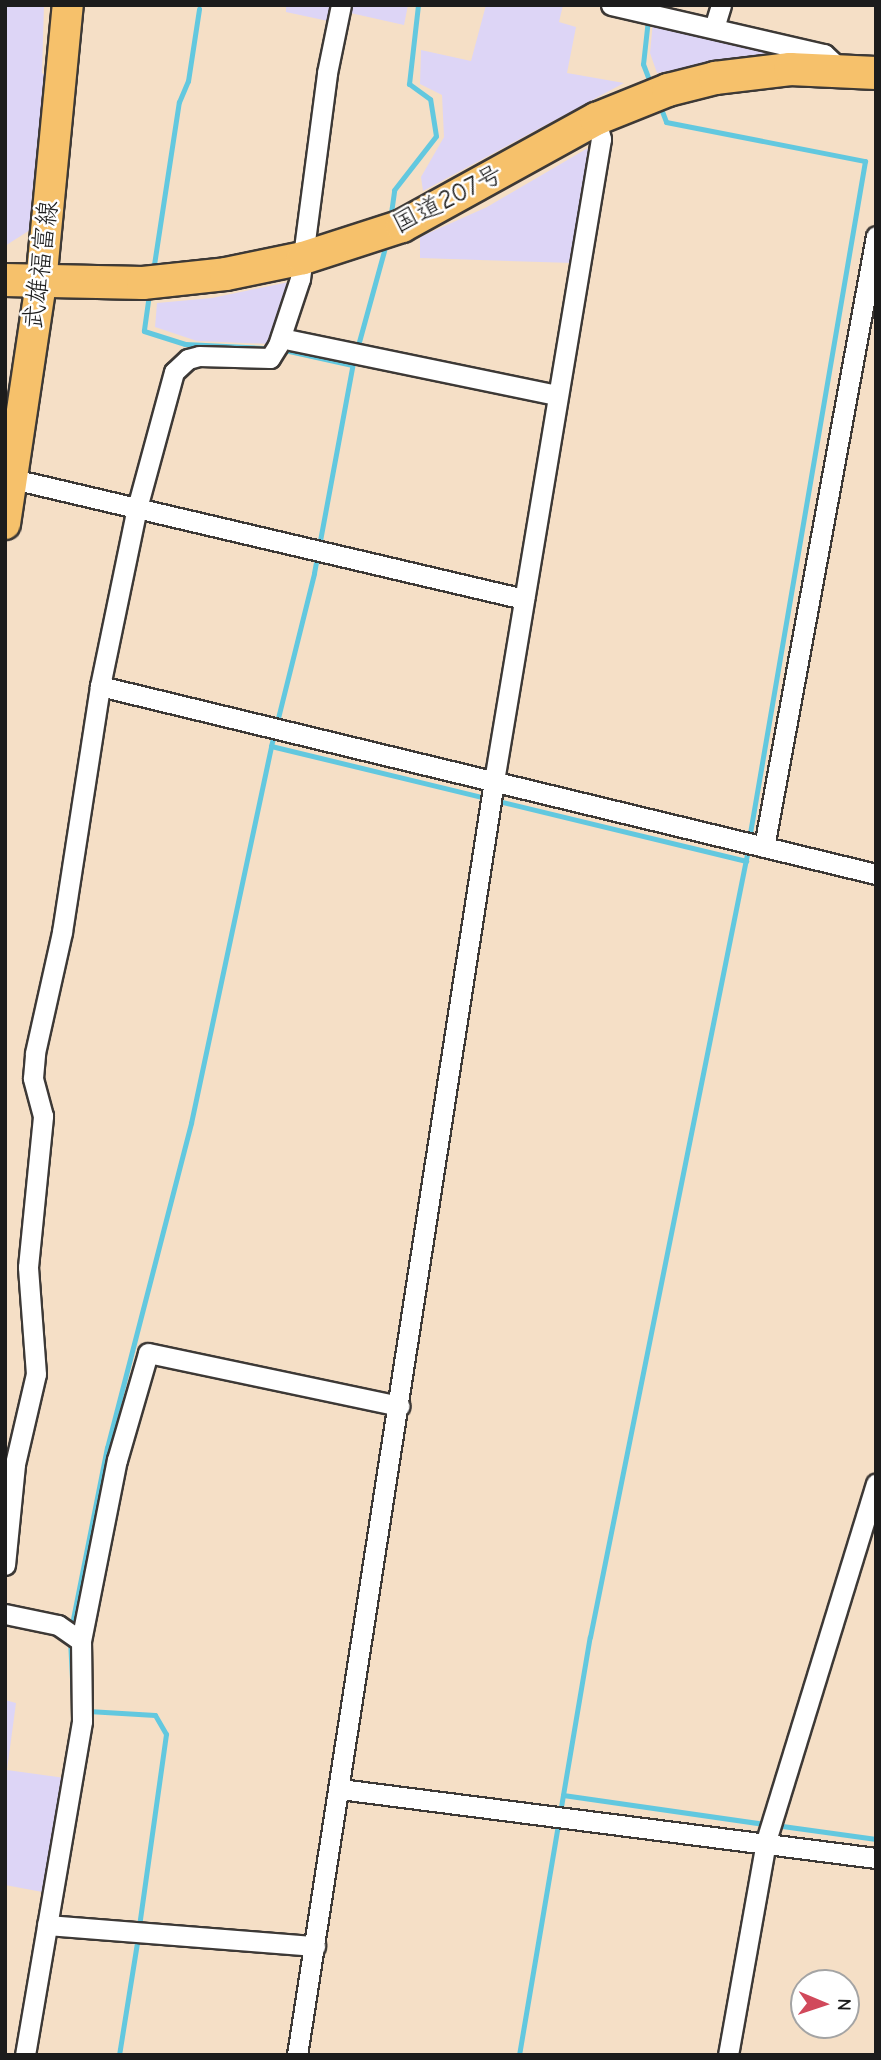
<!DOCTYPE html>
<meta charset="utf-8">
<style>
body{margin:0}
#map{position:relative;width:881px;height:2060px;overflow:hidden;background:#f5dfc6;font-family:"Comic Neue","Klee One",sans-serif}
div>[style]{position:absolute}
.built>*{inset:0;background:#ddd5f6}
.stream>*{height:5px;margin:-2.5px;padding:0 2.5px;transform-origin:2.5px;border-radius:2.5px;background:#62c8df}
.roads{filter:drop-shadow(2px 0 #3d3936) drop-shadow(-2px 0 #3d3936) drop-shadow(0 2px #3d3936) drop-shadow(0 -2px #3d3936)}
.minor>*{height:19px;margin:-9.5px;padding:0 9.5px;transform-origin:9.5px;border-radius:9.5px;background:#fff}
.primary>*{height:30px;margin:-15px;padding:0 15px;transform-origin:15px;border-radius:15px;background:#f6c16b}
.trunk>*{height:32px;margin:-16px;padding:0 16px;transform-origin:16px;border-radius:16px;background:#f6c16b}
span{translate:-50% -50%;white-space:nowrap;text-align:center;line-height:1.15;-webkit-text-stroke:5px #fff;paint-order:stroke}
.street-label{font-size:26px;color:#1c1c1c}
.frame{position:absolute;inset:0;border:7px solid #1c1c1c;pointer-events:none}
.north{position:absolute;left:790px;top:1969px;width:70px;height:70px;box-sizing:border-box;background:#fff;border:2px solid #a4a4a4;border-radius:50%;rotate:92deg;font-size:19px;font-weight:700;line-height:28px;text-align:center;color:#1c1c1c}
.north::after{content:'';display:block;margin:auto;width:24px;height:32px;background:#d1495b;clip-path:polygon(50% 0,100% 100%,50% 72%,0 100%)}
</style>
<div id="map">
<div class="built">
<div style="clip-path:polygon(5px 5px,44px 5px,42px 73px,48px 78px,30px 230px,5px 246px)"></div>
<div style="clip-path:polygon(286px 5px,408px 5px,404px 25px,346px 12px,342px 24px,286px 12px)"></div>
<div style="clip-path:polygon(486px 5px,563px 5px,559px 22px,576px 27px,567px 73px,624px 83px,423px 191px,421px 177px,444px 137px,442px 95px,420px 84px,421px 50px,471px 61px)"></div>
<div style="clip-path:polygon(653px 22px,780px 51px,657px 73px,650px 53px)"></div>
<div style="clip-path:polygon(593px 145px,573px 263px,420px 258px,420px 237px,487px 207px)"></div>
<div style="clip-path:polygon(289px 282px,270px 344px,197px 341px,155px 327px,157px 303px,212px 298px)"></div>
<div style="clip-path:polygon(5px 1700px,16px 1703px,7px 1770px,65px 1778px,48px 1893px,5px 1885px)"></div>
</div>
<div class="stream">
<div style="left:648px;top:19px;width:45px;rotate:96.3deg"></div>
<div style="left:643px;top:64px;width:25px;rotate:69deg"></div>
<div style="left:660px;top:106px;width:17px;rotate:69deg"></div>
<div style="left:666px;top:122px;width:203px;rotate:11.1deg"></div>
<div style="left:865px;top:161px;width:688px;rotate:99.71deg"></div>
<div style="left:390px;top:220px;width:30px;rotate:-82deg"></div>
<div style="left:394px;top:190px;width:68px;rotate:-52.1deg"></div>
<div style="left:436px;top:136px;width:37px;rotate:-99deg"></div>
<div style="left:430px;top:99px;width:26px;rotate:-144deg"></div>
<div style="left:409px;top:84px;width:80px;rotate:-83.5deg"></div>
<div style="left:153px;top:271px;width:171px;rotate:-81.3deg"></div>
<div style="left:179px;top:102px;width:23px;rotate:-67deg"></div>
<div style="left:188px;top:81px;width:73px;rotate:-81.3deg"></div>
<div style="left:149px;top:294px;width:37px;rotate:98deg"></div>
<div style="left:144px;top:331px;width:43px;rotate:17.6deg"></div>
<div style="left:185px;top:344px;width:78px;rotate:2.9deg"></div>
<div style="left:280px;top:349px;width:74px;rotate:12.5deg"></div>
<div style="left:357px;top:349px;width:109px;rotate:-74.6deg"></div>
<div style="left:271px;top:746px;width:489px;rotate:13.6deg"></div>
<div style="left:71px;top:1629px;width:185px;rotate:-78.8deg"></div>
<div style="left:107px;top:1448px;width:336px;rotate:-75.5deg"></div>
<div style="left:191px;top:1123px;width:385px;rotate:-78deg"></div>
<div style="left:271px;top:746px;width:178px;rotate:-76deg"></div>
<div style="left:314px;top:573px;width:219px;rotate:-79.5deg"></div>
<div style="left:70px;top:1639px;width:60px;rotate:87.1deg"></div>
<div style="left:88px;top:1711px;width:67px;rotate:3.4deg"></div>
<div style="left:155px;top:1715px;width:22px;rotate:60deg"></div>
<div style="left:166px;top:1734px;width:195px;rotate:98deg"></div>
<div style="left:563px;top:1795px;width:204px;rotate:8.2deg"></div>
<div style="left:775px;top:1825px;width:102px;rotate:7.9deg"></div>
<div style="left:119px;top:2055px;width:120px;rotate:-80.9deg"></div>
<div style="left:519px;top:2055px;width:424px;rotate:-80.4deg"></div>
<div style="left:590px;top:1637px;width:804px;rotate:-78.66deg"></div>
</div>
<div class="roads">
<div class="minor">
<div style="left:611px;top:5px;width:219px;rotate:13deg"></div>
<div style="left:824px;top:54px;width:22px;rotate:43deg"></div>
<div style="left:714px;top:28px;width:24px;rotate:-73deg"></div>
<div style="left:281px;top:338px;width:281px;rotate:11.7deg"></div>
<div style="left:13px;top:479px;width:525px;rotate:13.22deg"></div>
<div style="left:100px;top:686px;width:798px;rotate:13.62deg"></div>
<div style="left:764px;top:847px;width:621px;rotate:-79.61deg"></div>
<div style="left:5px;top:1565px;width:101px;rotate:-84.3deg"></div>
<div style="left:15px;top:1464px;width:92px;rotate:-76.9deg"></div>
<div style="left:36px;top:1374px;width:107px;rotate:-94.3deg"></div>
<div style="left:28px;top:1267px;width:152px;rotate:-84.3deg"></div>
<div style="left:43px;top:1116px;width:39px;rotate:-105deg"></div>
<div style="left:33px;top:1078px;width:25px;rotate:-85deg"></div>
<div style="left:35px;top:1053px;width:124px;rotate:-77.4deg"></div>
<div style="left:62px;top:932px;width:249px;rotate:-81.2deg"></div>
<div style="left:100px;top:686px;width:182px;rotate:-78.3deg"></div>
<div style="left:137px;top:508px;width:141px;rotate:-74.8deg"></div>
<div style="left:174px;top:372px;width:19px;rotate:-43deg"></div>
<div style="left:188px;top:359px;width:11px;rotate:-15deg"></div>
<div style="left:199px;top:356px;width:71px;rotate:1.6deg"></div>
<div style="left:270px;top:358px;width:15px;rotate:-58deg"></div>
<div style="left:278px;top:345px;width:70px;rotate:-71.6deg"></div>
<div style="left:300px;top:279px;width:208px;rotate:-82.5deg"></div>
<div style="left:327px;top:73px;width:69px;rotate:-78.4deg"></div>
<div style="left:5px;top:1614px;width:54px;rotate:11.7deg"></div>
<div style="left:58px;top:1625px;width:28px;rotate:35deg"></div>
<div style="left:340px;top:1789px;width:540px;rotate:7.34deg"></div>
<div style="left:47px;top:1925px;width:269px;rotate:4.5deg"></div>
<div style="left:25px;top:2055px;width:339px;rotate:-80.3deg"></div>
<div style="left:82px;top:1721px;width:80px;rotate:-90.7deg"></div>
<div style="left:81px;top:1641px;width:185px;rotate:-78.8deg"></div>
<div style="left:117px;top:1460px;width:111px;rotate:-73.8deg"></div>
<div style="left:148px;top:1353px;width:257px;rotate:11.9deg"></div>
<div style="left:297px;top:2055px;width:1289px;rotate:-81.21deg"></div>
<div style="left:494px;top:781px;width:651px;rotate:-80.54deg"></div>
<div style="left:601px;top:139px;width:21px;rotate:-104deg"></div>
<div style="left:728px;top:2055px;width:217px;rotate:-79.9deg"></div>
<div style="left:766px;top:1841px;width:374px;rotate:-72.9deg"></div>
</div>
<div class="primary">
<div style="left:5px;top:524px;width:244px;rotate:-81.5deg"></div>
<div style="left:41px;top:283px;width:279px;rotate:-84.5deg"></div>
</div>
<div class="trunk">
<div style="left:5px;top:280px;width:138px;rotate:1.2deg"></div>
<div style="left:143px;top:283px;width:83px;rotate:-6.2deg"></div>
<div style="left:226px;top:274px;width:79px;rotate:-11.7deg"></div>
<div style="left:303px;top:258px;width:104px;rotate:-17.9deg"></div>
<div style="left:402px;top:226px;width:222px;rotate:-28.9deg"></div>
<div style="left:596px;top:119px;width:78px;rotate:-21.9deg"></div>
<div style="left:668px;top:90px;width:49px;rotate:-14.3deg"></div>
<div style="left:715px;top:78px;width:76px;rotate:-6.8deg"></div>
<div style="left:790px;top:69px;width:86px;rotate:2.7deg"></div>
</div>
</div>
<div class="street-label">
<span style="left:448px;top:200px;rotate:-27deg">国道207号</span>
<span style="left:42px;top:265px;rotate:-83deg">武雄福富線</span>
</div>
<div class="frame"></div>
<div class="north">N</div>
</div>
